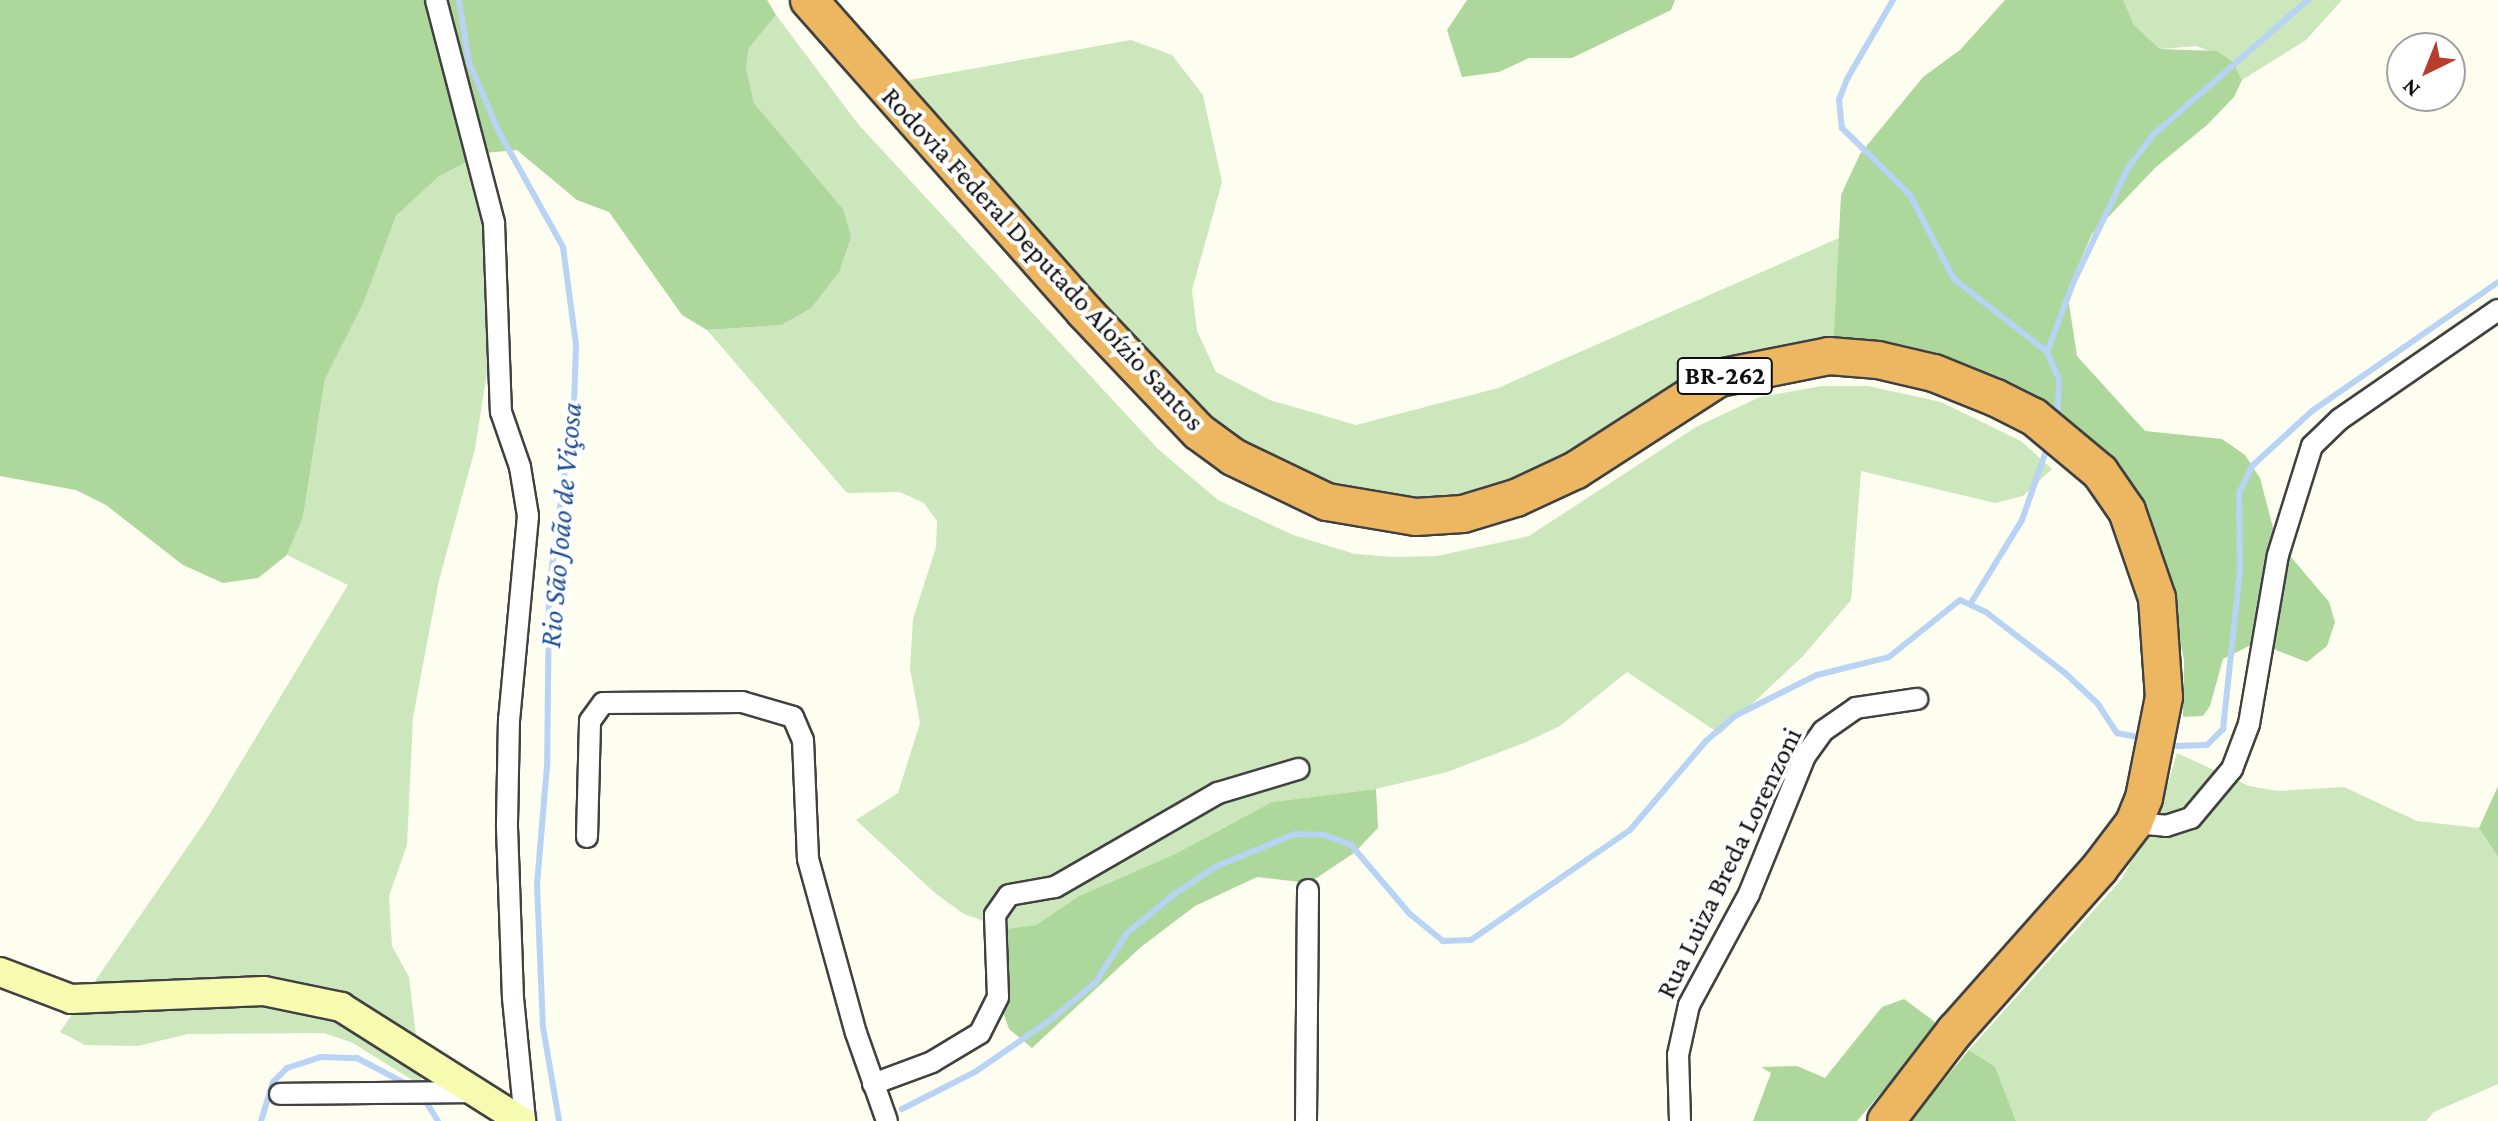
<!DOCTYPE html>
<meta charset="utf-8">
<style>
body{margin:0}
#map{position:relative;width:2498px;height:1121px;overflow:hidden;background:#fefef0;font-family:"Crimson Pro",serif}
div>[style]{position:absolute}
.green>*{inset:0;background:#cbe7bb}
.forest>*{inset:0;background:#add79b}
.stream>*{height:6px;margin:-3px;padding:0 3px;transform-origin:3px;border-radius:3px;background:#b8d3f3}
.roads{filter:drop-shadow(2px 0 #414141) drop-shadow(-2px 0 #414141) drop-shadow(0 2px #414141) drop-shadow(0 -2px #414141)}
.street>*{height:20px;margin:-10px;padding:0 10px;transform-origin:10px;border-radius:10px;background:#fff}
.secondary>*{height:28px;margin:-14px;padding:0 14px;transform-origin:14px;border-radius:14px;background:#f7fbaf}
.highway>*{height:36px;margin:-18px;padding:0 18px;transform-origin:18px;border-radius:18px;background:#ecb760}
span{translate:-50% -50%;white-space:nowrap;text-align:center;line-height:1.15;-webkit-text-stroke:8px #fff;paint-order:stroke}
.shield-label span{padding:2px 6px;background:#fff;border:2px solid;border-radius:6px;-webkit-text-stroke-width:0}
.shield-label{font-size:26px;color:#0e0e0e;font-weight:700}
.street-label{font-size:28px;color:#0e0e0e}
.water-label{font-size:30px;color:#1e509a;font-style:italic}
.north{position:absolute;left:2386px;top:32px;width:80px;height:80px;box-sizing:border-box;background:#fff;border:2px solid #9f9f9f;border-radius:50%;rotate:223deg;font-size:22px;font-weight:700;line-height:32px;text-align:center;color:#0e0e0e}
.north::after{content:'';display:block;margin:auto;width:28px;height:36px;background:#b73d2d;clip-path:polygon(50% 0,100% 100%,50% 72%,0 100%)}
</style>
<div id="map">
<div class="green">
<div style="clip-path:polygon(2123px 0,2342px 0,2306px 40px,2242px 80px,2233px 62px,2197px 46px,2160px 49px,2134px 25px)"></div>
<div style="clip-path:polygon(776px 15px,858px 124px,1158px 449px,1218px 500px,1293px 535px,1355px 554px,1393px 557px,1437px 556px,1529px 536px,1696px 427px,1760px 397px,1822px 386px,1868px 386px,1941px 402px,2021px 441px,2052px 469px,2023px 496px,1995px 503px,1861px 471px,1851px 600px,1803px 656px,1720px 734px,1627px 672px,1560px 726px,1524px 743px,1447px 772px,1376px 789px,1272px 802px,1175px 854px,1079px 896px,1036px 925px,1005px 929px,964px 914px,936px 894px,856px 820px,898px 793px,920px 723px,910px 668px,913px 619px,936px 547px,937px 521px,924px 503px,900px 492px,847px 493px,707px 330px,781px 325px,843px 209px,754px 103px,746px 68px,749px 48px)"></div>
<div style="clip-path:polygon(1131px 40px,1172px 55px,1203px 95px,1222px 182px,1192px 290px,1197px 331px,1216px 372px,1270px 400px,1356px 425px,1498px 388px,1839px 238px,1833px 349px,1808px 351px,1488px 509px,1275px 489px,871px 87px)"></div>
<div style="clip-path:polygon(471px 160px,497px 307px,475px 449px,439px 580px,413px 717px,407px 845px,389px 896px,392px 946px,409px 977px,422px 1086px,353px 1043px,324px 1033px,188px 1034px,138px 1046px,85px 1045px,60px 1032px,206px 820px,348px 585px,287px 555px,303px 517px,325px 379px,364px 302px,396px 216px,438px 177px)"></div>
<div style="clip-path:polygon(2177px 753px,2249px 786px,2278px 791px,2344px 787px,2417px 821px,2479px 828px,2498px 857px,2498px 1084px,2434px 1112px,2426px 1121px,2016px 1121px,1995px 1068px,1969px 1050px,2121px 880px,2161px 807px)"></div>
</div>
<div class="forest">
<div style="clip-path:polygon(0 0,767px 0,776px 15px,749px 48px,746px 68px,754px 103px,843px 209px,851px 237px,839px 272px,811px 308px,781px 325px,707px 330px,682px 315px,609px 212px,577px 200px,517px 150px,484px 153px,438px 177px,396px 216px,364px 302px,325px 379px,303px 517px,287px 555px,258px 578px,223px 583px,183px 565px,106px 505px,76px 490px,0 476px)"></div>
<div style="clip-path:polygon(1467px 0,1675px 0,1671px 10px,1572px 58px,1529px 58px,1499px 72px,1462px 77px,1447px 30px)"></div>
<div style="clip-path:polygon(2005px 0,2123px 0,2134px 25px,2160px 49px,2217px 51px,2233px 62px,2242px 80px,2234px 97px,2207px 125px,2156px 167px,2092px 234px,2067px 291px,2077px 356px,2145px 431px,2222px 439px,2245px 455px,2260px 478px,2276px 539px,2329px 602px,2335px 622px,2327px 646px,2307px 662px,2268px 647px,2249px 646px,2223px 659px,2210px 706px,2203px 716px,2183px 717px,2184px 660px,2167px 575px,2093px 452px,1833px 349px,1841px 195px,1860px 154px,1923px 77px,1960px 50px)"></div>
<div style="clip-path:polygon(2498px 786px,2498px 857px,2479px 828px)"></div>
<div style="clip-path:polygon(1376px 789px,1378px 828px,1354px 853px,1309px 883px,1257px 877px,1195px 906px,1141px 947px,1032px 1048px,1009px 1029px,997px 995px,1005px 929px,1036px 925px,1079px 896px,1175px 854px,1272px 802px)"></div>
<div style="clip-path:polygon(1904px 999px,1939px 1025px,1857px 1121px,1753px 1121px,1771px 1073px,1761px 1067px,1797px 1066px,1825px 1078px,1882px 1007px)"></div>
<div style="clip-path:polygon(1969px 1050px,1995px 1067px,2016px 1121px,1910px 1121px)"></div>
</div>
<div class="stream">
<div style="left:459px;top:0;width:63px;rotate:80.8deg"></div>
<div style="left:469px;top:62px;width:76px;rotate:66.8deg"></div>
<div style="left:499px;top:132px;width:132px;rotate:60.9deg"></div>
<div style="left:563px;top:247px;width:98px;rotate:82.4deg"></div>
<div style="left:576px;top:344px;width:60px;rotate:91.9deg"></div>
<div style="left:574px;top:404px;width:187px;rotate:97.7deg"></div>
<div style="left:549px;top:589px;width:177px;rotate:90.6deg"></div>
<div style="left:547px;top:766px;width:119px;rotate:94.8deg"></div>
<div style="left:537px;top:885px;width:142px;rotate:87.6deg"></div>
<div style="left:543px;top:1027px;width:95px;rotate:80.3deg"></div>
<div style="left:1893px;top:0;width:91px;rotate:120.2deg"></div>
<div style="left:1847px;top:79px;width:22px;rotate:111deg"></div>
<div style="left:1839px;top:100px;width:28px;rotate:84deg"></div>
<div style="left:1842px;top:128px;width:95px;rotate:44.6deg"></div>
<div style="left:1910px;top:195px;width:95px;rotate:62.4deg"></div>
<div style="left:1954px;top:279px;width:118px;rotate:38.1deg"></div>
<div style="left:2047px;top:352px;width:30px;rotate:66deg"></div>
<div style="left:2059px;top:379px;width:36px;rotate:92deg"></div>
<div style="left:2047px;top:352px;width:76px;rotate:-69.2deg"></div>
<div style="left:2074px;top:281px;width:125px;rotate:-64.5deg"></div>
<div style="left:2128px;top:168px;width:41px;rotate:-52.9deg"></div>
<div style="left:2153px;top:135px;width:206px;rotate:-41.1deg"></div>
<div style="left:1971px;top:603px;width:97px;rotate:-58.4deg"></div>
<div style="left:2022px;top:520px;width:73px;rotate:-70.8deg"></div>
<div style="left:2177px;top:746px;width:30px;rotate:-2deg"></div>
<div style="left:2207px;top:745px;width:23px;rotate:-45deg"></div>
<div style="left:2223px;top:729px;width:159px;rotate:-83.9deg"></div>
<div style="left:2240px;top:571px;width:78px;rotate:-90.7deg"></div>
<div style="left:2239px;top:493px;width:30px;rotate:-64deg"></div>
<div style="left:2252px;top:466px;width:81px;rotate:-42.5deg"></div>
<div style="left:2312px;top:411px;width:226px;rotate:-34.7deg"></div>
<div style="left:423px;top:1097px;width:28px;rotate:58deg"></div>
<div style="left:902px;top:1109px;width:82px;rotate:-26.9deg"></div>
<div style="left:975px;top:1072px;width:90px;rotate:-34.6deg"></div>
<div style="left:1049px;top:1021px;width:60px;rotate:-39.6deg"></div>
<div style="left:1095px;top:983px;width:59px;rotate:-57.4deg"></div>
<div style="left:1127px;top:933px;width:63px;rotate:-39.2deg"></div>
<div style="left:1176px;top:893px;width:49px;rotate:-33.4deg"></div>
<div style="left:1217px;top:866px;width:84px;rotate:-22.3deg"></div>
<div style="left:1295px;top:834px;width:29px;rotate:2deg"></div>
<div style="left:1324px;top:835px;width:29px;rotate:20deg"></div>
<div style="left:1351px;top:845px;width:91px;rotate:49.5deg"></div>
<div style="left:1410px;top:914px;width:43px;rotate:39.3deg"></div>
<div style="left:1443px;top:941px;width:28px;rotate:-2deg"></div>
<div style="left:1471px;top:940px;width:193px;rotate:-34.7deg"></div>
<div style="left:1630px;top:830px;width:117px;rotate:-49.5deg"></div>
<div style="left:1706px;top:741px;width:38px;rotate:-41deg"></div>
<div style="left:1735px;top:716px;width:92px;rotate:-26.6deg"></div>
<div style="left:1817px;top:675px;width:74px;rotate:-14deg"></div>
<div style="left:1889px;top:657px;width:91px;rotate:-38.8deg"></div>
<div style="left:1960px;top:600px;width:29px;rotate:25deg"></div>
<div style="left:1986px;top:612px;width:100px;rotate:37.7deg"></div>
<div style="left:2065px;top:673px;width:45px;rotate:43.2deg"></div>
<div style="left:2098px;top:704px;width:35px;rotate:57deg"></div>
<div style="left:2117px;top:733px;width:20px;rotate:11deg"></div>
<div style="left:261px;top:1121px;width:41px;rotate:-72.9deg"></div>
<div style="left:273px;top:1082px;width:20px;rotate:-45deg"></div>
<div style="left:287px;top:1068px;width:36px;rotate:-18deg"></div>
<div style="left:321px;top:1057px;width:36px;rotate:2deg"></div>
<div style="left:357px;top:1058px;width:62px;rotate:27.8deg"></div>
</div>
<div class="roads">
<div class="street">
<div style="left:436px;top:0;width:230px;rotate:75.4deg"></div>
<div style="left:494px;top:223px;width:189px;rotate:87.9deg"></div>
<div style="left:501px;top:412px;width:58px;rotate:70.9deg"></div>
<div style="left:520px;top:467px;width:50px;rotate:80.7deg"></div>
<div style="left:528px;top:516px;width:204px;rotate:95.3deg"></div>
<div style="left:509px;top:719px;width:108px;rotate:91.1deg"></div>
<div style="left:507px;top:827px;width:171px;rotate:88deg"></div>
<div style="left:513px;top:998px;width:124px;rotate:84.4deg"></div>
<div style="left:2134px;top:823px;width:32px;rotate:5deg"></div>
<div style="left:2166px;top:826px;width:26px;rotate:-18deg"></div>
<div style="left:2191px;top:818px;width:64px;rotate:-50.1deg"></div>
<div style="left:2232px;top:769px;width:48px;rotate:-69.3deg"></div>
<div style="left:2249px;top:724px;width:171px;rotate:-80.3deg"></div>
<div style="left:2278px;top:555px;width:114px;rotate:-72.7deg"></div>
<div style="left:2312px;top:446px;width:39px;rotate:-44deg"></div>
<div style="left:2340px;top:419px;width:192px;rotate:-34.6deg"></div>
<div style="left:587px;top:837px;width:116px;rotate:-88.5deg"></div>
<div style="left:590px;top:721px;width:22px;rotate:-54deg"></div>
<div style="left:603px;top:703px;width:139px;rotate:-0.4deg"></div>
<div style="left:742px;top:702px;width:53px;rotate:16.4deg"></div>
<div style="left:793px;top:717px;width:25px;rotate:67deg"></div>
<div style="left:803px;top:740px;width:119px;rotate:87.6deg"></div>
<div style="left:808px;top:859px;width:180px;rotate:74.6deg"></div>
<div style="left:856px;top:1033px;width:93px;rotate:70.6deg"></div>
<div style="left:873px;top:1084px;width:63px;rotate:-20.4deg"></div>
<div style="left:932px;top:1062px;width:56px;rotate:-31.1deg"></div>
<div style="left:980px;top:1033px;width:40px;rotate:-63.4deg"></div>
<div style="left:998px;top:997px;width:82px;rotate:-92.1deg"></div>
<div style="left:995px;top:915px;width:24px;rotate:-55deg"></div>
<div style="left:1009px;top:895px;width:47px;rotate:-9.9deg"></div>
<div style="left:1055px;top:887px;width:188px;rotate:-30deg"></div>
<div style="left:1218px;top:793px;width:84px;rotate:-16.7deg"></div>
<div style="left:280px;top:1094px;width:189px;rotate:-0.6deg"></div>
<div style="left:1306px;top:1121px;width:231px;rotate:-89.5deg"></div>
<div style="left:1680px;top:1121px;width:66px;rotate:-91.7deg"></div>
<div style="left:1678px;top:1055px;width:51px;rotate:-77.6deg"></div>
<div style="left:1689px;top:1005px;width:126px;rotate:-61.6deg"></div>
<div style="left:1749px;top:894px;width:149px;rotate:-67.9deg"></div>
<div style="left:1805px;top:756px;width:31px;rotate:-54deg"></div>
<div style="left:1823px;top:731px;width:40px;rotate:-34.9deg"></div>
<div style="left:1856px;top:708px;width:62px;rotate:-8.4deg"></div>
</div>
<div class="secondary">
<div style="left:0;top:972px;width:76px;rotate:20.8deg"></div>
<div style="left:71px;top:999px;width:193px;rotate:-2.4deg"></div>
<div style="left:264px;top:991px;width:79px;rotate:11.7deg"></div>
<div style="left:341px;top:1007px;width:213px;rotate:32.3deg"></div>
</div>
<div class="highway">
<div style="left:809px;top:0;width:415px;rotate:48.5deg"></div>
<div style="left:1084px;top:311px;width:167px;rotate:46.5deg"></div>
<div style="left:1199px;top:432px;width:42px;rotate:36.3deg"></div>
<div style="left:1233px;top:457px;width:104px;rotate:25.6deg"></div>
<div style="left:1327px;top:502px;width:90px;rotate:9.6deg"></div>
<div style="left:1416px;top:517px;width:47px;rotate:-3.7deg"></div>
<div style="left:1463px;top:514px;width:55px;rotate:-16.8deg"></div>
<div style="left:1516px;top:498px;width:66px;rotate:-25deg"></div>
<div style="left:1576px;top:470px;width:170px;rotate:-32.8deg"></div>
<div style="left:1719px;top:378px;width:112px;rotate:-11.3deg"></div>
<div style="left:1829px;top:356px;width:49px;rotate:4.7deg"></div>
<div style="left:1878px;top:360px;width:57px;rotate:13.1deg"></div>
<div style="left:1934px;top:373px;width:67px;rotate:22deg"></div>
<div style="left:1996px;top:398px;width:42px;rotate:26.6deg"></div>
<div style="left:2034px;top:417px;width:86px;rotate:39.8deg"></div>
<div style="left:2100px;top:472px;width:47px;rotate:55.3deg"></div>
<div style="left:2127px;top:511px;width:92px;rotate:71deg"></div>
<div style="left:2157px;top:598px;width:99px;rotate:86deg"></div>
<div style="left:2164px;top:697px;width:103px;rotate:101.2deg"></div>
<div style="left:2144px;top:798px;width:27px;rotate:112deg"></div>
<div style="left:2134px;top:823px;width:58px;rotate:127.3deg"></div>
<div style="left:2099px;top:869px;width:217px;rotate:131.6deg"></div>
<div style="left:1955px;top:1031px;width:113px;rotate:127.5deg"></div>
</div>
</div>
<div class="shield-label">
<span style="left:1725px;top:376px">BR-262</span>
</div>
<div class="street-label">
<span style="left:1043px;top:259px;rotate:47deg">Rodovia Federal Deputado Aloízio Santos</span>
<span style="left:1729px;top:863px;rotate:-64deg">Rua Luiza Breda Lorenzoni</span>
</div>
<div class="water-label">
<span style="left:561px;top:525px;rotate:-85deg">Rio São João de Viçosa</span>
</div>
<div class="north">N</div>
</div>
